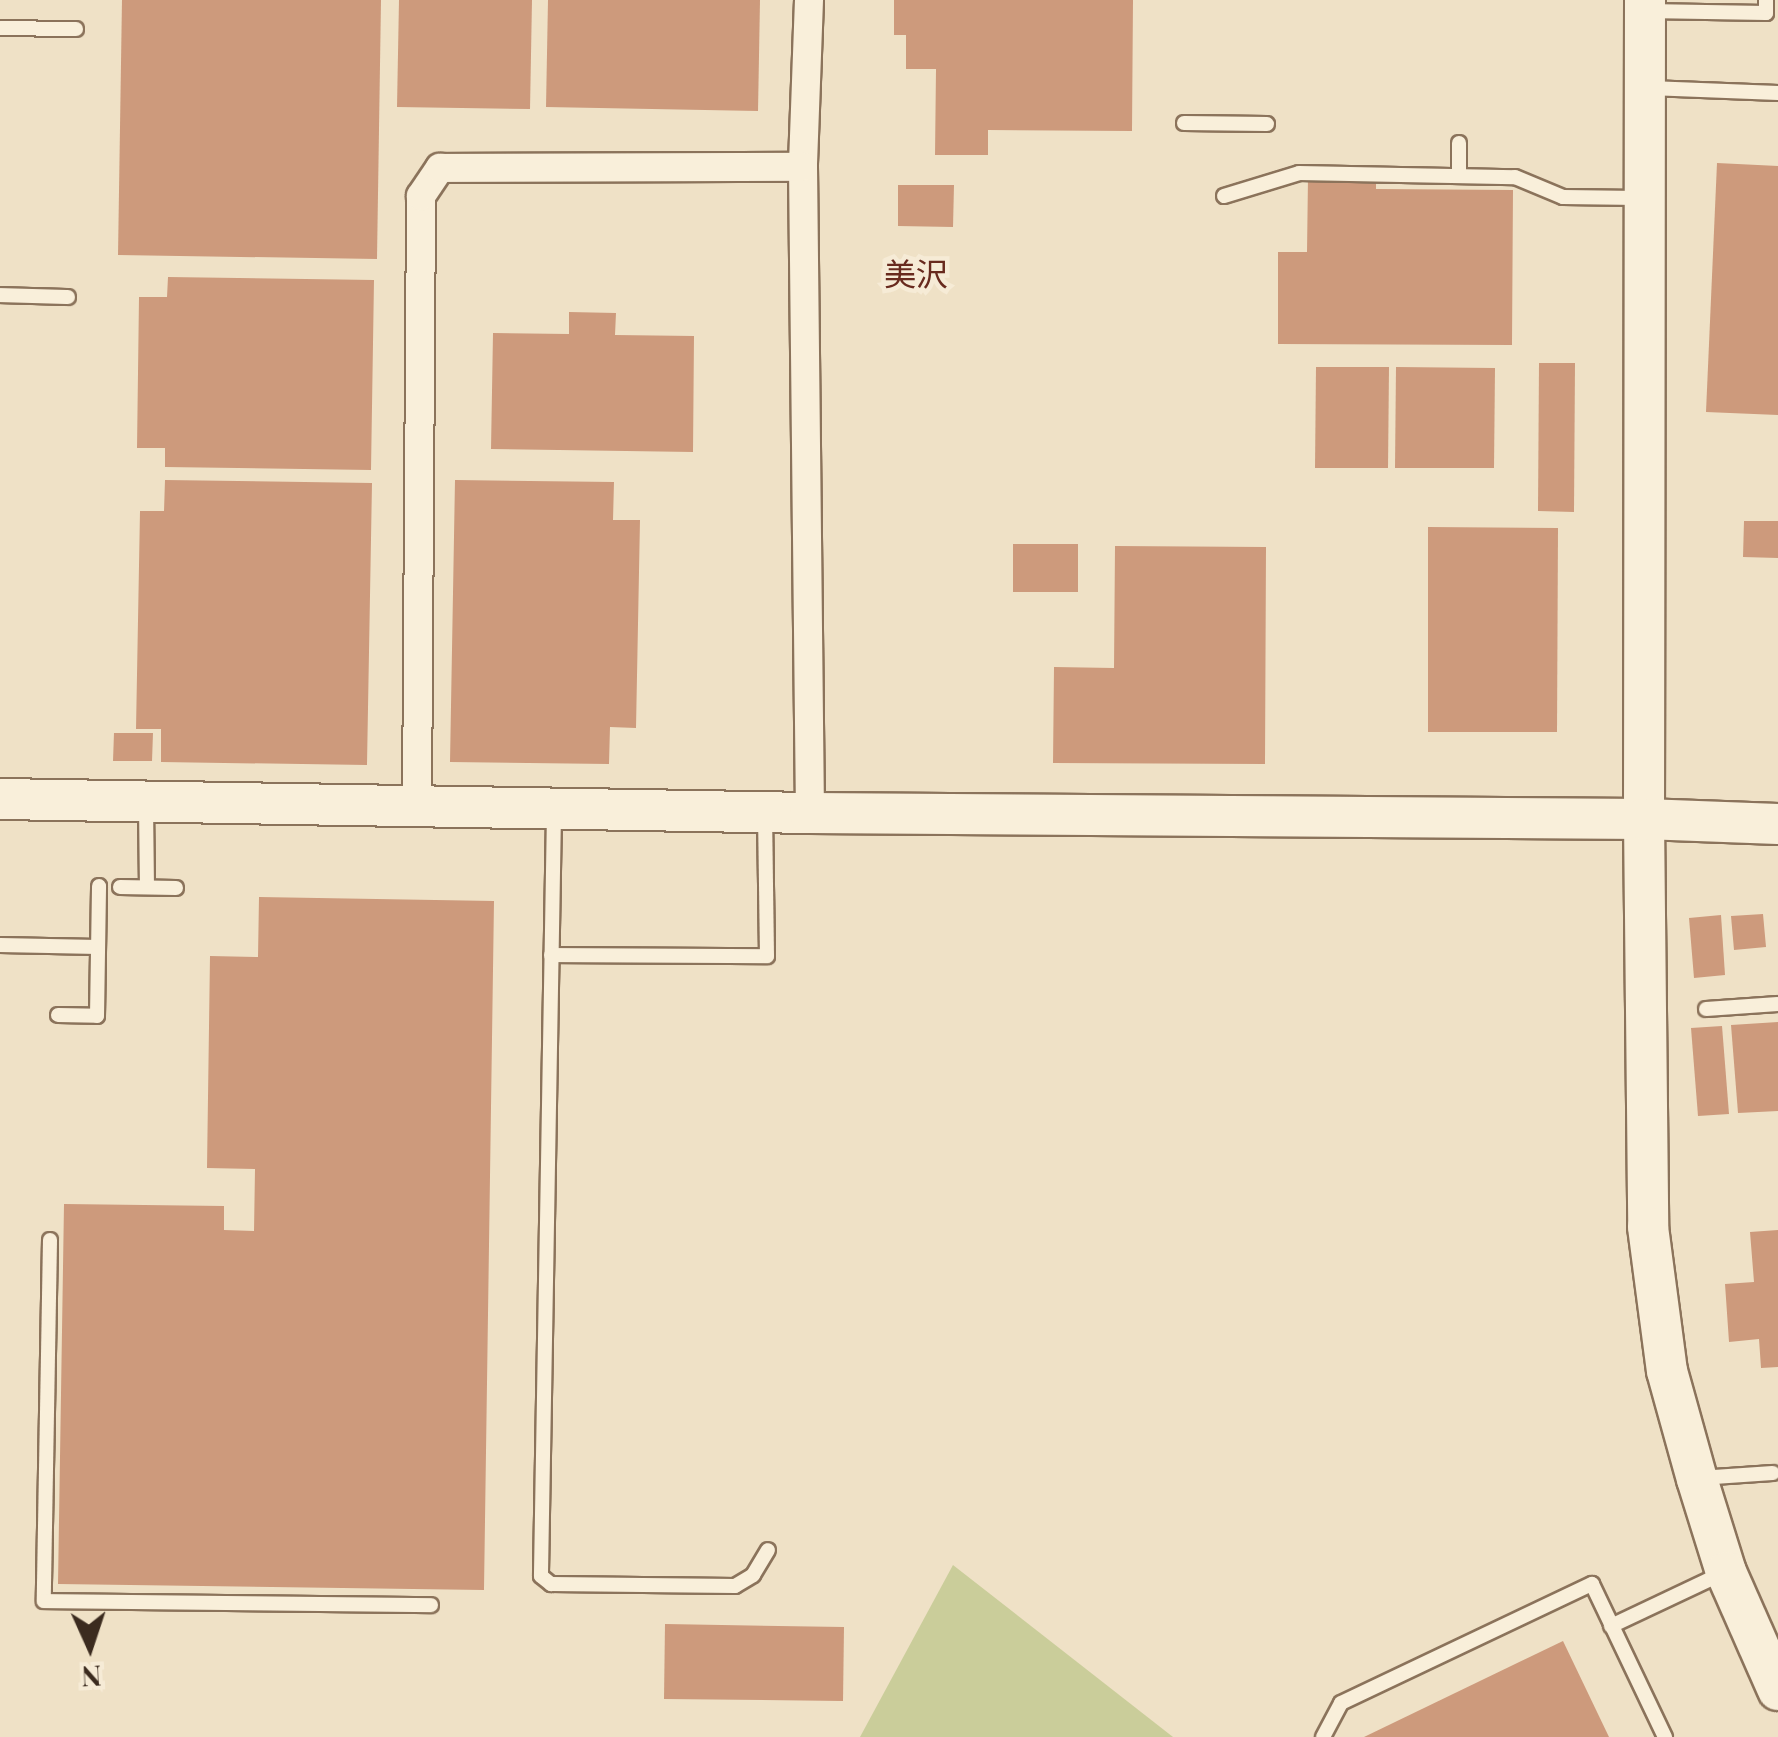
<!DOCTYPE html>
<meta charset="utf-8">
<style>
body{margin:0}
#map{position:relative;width:1778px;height:1737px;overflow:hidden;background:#efe1c6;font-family:"Playfair Display","Noto Sans JP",serif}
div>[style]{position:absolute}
.green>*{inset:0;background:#cacd9a}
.building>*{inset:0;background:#cd9a7c}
.roads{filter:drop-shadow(2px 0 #8b735b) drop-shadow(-2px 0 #8b735b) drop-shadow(0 2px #8b735b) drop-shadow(0 -2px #8b735b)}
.lane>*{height:14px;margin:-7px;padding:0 7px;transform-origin:7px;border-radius:7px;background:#f9efda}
.street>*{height:28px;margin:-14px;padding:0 14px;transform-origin:14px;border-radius:14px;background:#f9efda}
.secondary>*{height:40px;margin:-20px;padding:0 20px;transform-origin:20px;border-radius:20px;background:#f9efda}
span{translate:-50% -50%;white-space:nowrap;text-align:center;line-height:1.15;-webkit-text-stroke:9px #f6ebd6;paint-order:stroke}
.quarter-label{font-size:32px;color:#682a1e}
.north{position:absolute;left:40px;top:1597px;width:100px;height:100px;-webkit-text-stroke:8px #f6ebd6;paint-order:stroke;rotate:177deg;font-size:28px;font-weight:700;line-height:40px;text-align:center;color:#3b2b1f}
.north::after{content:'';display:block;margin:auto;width:35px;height:45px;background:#3b2b1f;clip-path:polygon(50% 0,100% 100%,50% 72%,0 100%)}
</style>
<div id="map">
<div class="green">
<div style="clip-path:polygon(953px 1565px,1173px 1737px,860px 1737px)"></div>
</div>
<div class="building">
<div style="clip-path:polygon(122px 0,381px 0,377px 259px,118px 255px)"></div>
<div style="clip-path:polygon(399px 0,532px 0,530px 109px,397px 107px)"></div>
<div style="clip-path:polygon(548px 0,760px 0,758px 111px,546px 107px)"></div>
<div style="clip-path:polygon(894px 0,1133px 0,1132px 131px,988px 130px,988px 155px,935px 155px,936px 69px,906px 69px,906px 35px,894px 35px)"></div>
<div style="clip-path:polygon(1717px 163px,1778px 166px,1778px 415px,1706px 412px)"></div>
<div style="clip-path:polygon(1308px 177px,1376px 178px,1376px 189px,1513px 190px,1512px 345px,1278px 344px,1278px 252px,1307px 252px)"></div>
<div style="clip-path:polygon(898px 185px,954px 185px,953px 227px,898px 226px)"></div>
<div style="clip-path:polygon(168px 277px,374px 280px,371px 470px,165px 467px,165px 448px,137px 448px,139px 297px,167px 297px)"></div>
<div style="clip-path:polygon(569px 312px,616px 313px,615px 335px,694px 336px,693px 452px,491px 449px,493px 333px,569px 334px)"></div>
<div style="clip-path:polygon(1539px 363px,1575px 363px,1574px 512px,1538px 511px)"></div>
<div style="clip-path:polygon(1316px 367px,1389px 367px,1388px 468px,1315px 468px)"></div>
<div style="clip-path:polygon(1396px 367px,1495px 368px,1494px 468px,1395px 468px)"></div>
<div style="clip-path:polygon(165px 480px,372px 483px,367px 765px,161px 762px,161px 729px,136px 729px,140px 511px,164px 511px)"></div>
<div style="clip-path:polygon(455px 480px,614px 482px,613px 520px,640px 520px,636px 728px,610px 727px,609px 764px,450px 762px)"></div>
<div style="clip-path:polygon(1744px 521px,1778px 521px,1778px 558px,1743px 557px)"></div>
<div style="clip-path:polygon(1428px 527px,1558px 528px,1557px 732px,1428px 732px)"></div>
<div style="clip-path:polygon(1013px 544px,1078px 544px,1078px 592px,1013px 592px)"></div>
<div style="clip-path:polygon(1115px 546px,1266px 547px,1265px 764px,1053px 763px,1054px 667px,1114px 668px)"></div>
<div style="clip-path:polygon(114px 733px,153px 733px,152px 761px,113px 761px)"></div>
<div style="clip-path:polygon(259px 897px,494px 901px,484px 1590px,58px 1584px,64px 1204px,224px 1206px,224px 1230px,254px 1231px,255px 1169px,207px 1168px,210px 956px,258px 957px)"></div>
<div style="clip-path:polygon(1763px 914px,1766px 947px,1734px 950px,1731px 916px)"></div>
<div style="clip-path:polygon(1721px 915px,1725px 975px,1694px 978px,1689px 918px)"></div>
<div style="clip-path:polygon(1778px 1022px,1778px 1111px,1738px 1113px,1731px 1025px)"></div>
<div style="clip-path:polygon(1722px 1026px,1729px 1114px,1698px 1116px,1691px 1028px)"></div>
<div style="clip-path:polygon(1778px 1230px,1778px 1367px,1761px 1368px,1759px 1339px,1729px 1342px,1725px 1284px,1754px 1282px,1750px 1232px)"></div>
<div style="clip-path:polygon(665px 1624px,844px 1627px,843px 1701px,664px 1699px)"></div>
<div style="clip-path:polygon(1563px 1641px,1609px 1737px,1364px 1737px)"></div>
</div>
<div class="roads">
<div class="lane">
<div style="left:1646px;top:11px;width:120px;rotate:1deg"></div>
<div style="left:1766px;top:13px;width:13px;rotate:-90deg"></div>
<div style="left:0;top:28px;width:76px;rotate:0.8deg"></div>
<div style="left:1649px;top:88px;width:129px;rotate:2.2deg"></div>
<div style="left:1184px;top:123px;width:83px;rotate:0.7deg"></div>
<div style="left:1459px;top:176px;width:33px;rotate:-90deg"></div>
<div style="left:1224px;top:196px;width:78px;rotate:-17deg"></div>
<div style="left:1299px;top:173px;width:216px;rotate:1.1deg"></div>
<div style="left:1515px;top:177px;width:52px;rotate:22.6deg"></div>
<div style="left:1563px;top:197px;width:76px;rotate:0.8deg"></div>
<div style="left:0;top:295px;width:68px;rotate:1.7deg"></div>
<div style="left:146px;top:806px;width:81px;rotate:89.3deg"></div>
<div style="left:554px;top:813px;width:763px;rotate:90.98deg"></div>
<div style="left:541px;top:1576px;width:13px;rotate:39deg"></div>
<div style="left:551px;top:1584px;width:184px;rotate:0.6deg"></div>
<div style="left:735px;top:1586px;width:21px;rotate:-31deg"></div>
<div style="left:753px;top:1575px;width:29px;rotate:-59deg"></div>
<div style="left:120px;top:887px;width:56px;rotate:1deg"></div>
<div style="left:0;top:945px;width:98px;rotate:1.2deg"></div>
<div style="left:551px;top:955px;width:216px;rotate:0.3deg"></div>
<div style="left:767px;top:956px;width:138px;rotate:-90.8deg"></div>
<div style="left:1706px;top:1009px;width:72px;rotate:-4deg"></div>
<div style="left:58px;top:1015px;width:39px;rotate:1deg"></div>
<div style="left:97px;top:1016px;width:130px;rotate:-89.1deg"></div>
<div style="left:50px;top:1240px;width:361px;rotate:91deg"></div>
<div style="left:44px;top:1601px;width:387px;rotate:0.6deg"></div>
<div style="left:1699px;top:1478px;width:74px;rotate:-3.9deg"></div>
<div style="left:1611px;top:1626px;width:122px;rotate:-25.3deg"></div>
<div style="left:1323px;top:1737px;width:38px;rotate:-62deg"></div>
<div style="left:1341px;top:1703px;width:278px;rotate:-25.4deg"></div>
<div style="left:1592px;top:1584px;width:170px;rotate:64.5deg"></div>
</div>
<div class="street">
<div style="left:809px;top:0;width:167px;rotate:92.1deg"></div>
<div style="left:803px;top:167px;width:646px;rotate:89.38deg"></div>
<div style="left:417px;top:804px;width:608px;rotate:-89.62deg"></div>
<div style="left:421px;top:196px;width:34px;rotate:-56deg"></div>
<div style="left:440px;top:168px;width:363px;rotate:-0.2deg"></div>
</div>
<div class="secondary">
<div style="left:1645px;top:0;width:819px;rotate:90.07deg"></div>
<div style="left:1644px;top:819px;width:408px;rotate:89.4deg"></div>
<div style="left:1648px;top:1227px;width:145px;rotate:82.5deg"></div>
<div style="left:1667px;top:1371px;width:112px;rotate:74.5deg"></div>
<div style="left:1697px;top:1479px;width:97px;rotate:72.7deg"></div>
<div style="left:1726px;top:1572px;width:129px;rotate:66.2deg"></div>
<div style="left:0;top:799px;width:810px;rotate:0.99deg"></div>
<div style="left:810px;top:813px;width:834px;rotate:0.41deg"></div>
<div style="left:1644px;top:819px;width:134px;rotate:2.1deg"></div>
</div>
</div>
<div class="quarter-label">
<span style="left:916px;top:273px">美沢</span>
</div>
<div class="north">N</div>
</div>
